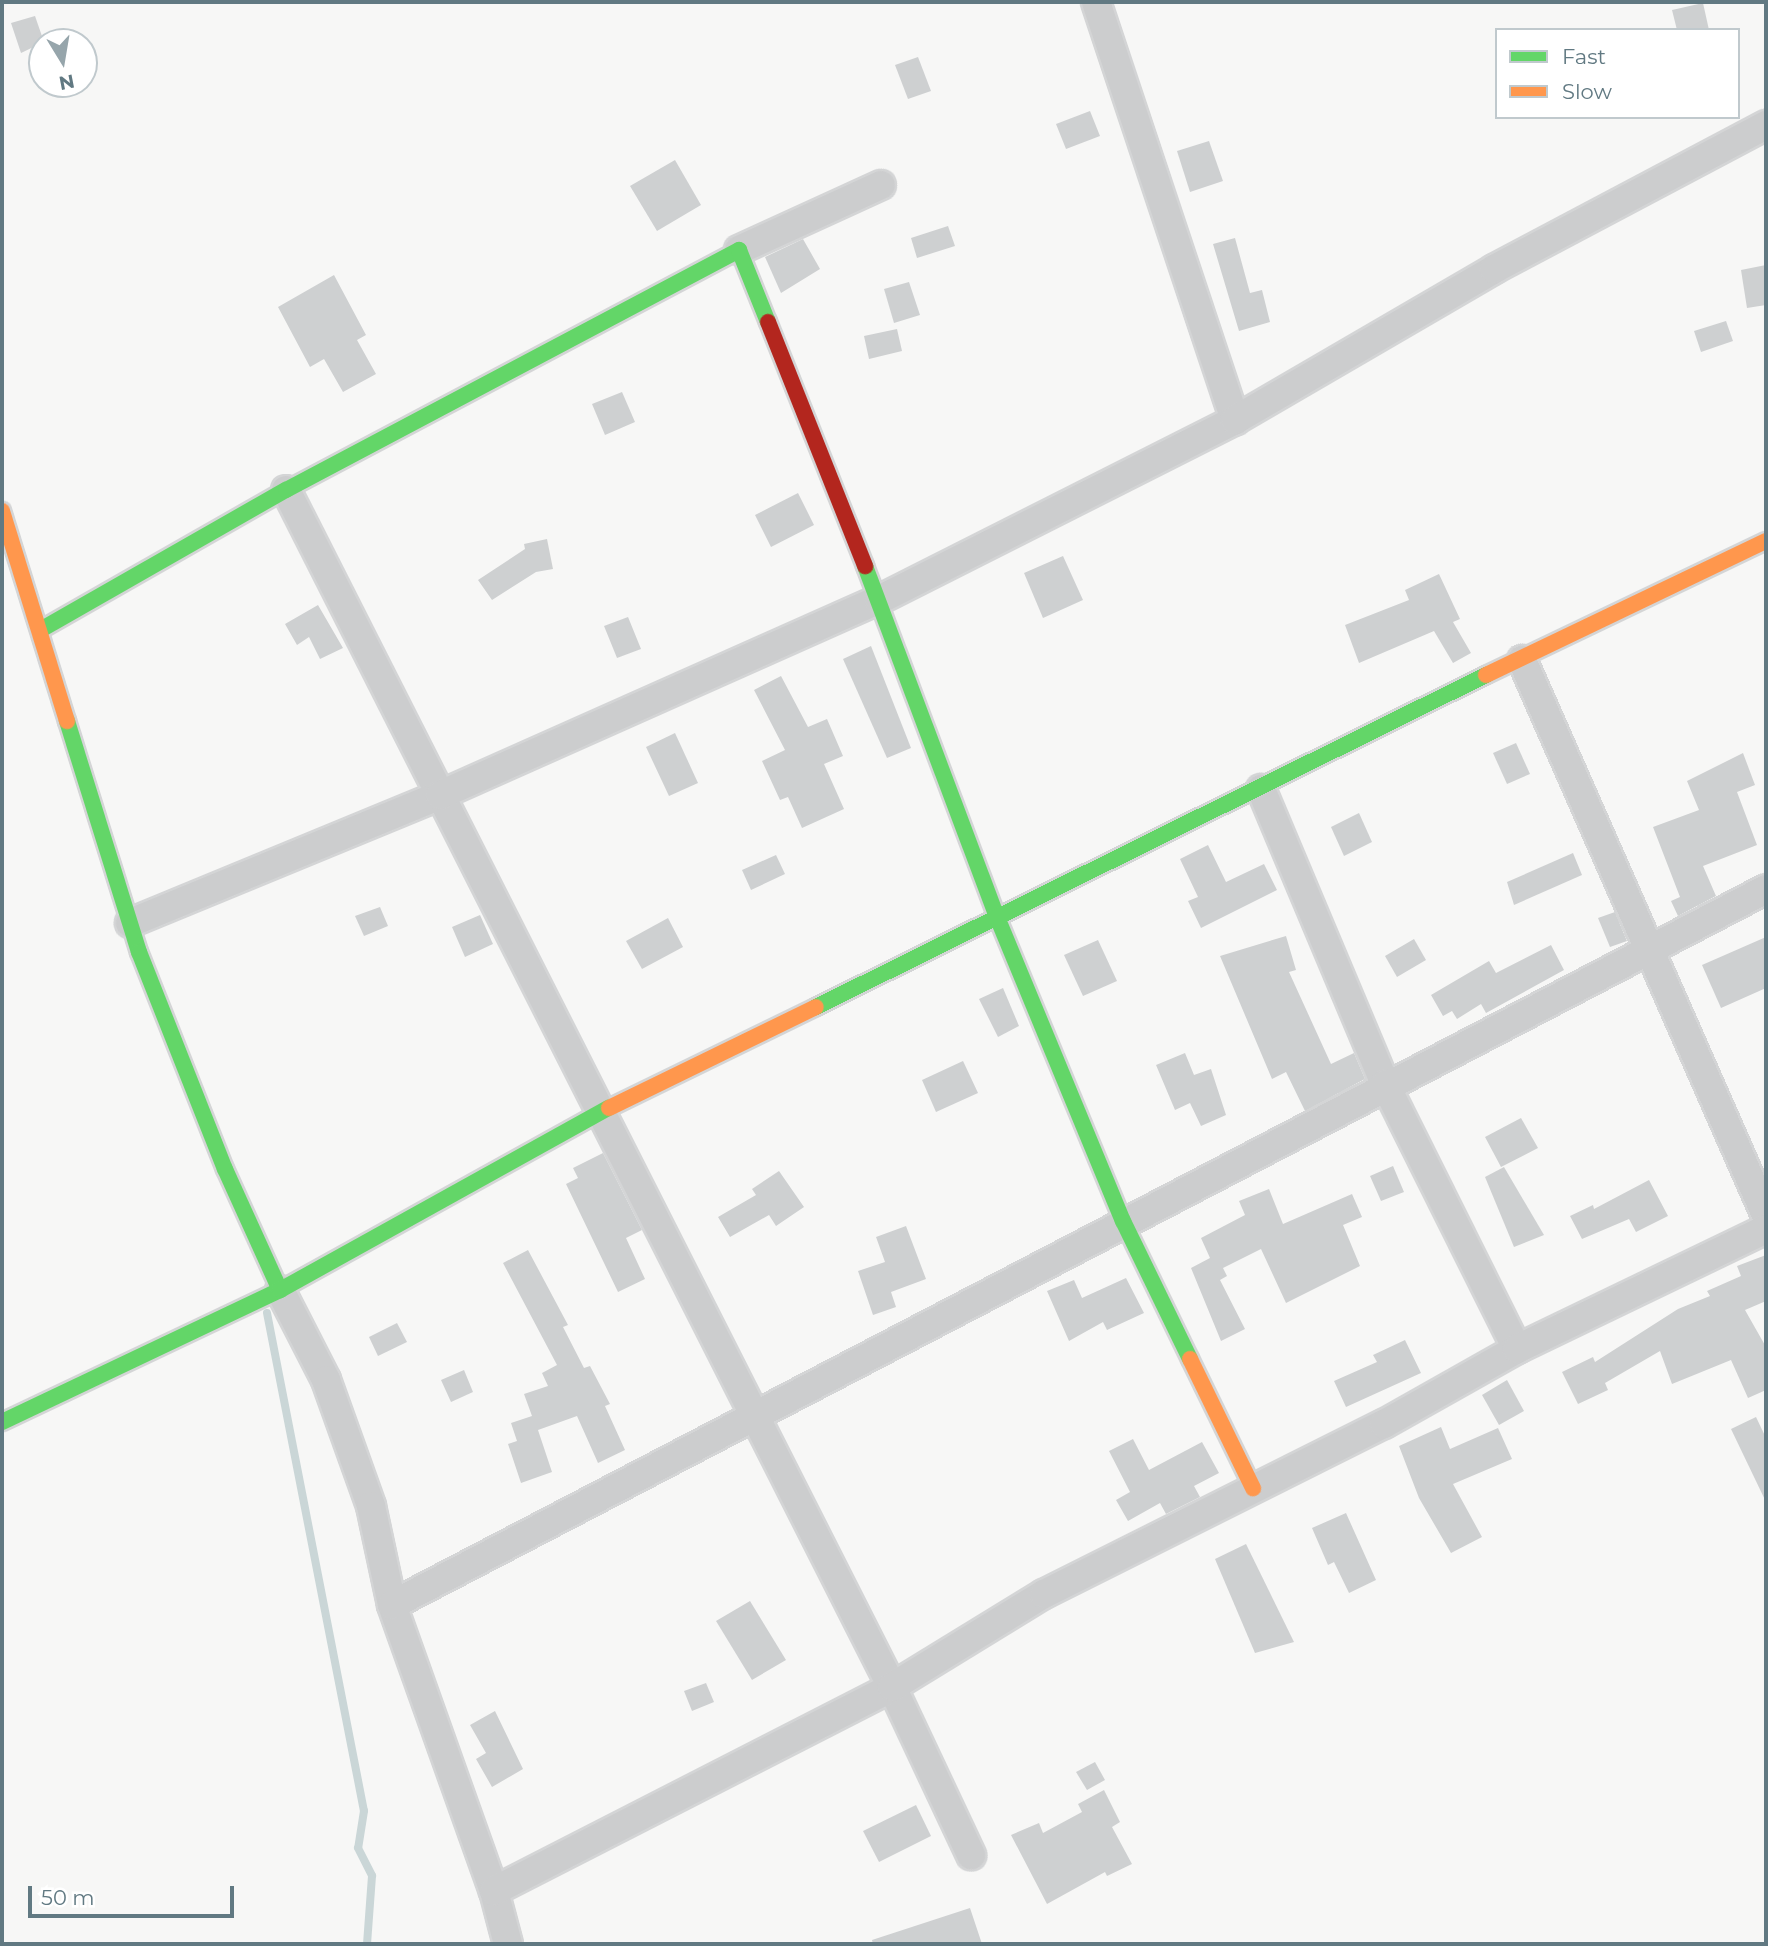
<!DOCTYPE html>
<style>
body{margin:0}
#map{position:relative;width:1768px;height:1946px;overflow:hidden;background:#f7f7f6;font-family:Montserrat,sans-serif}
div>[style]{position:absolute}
.stream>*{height:8px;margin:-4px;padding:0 4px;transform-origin:4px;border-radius:4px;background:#cad6d7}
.building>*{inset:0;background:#ced0d1}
.roads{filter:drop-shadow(2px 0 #d4d5d6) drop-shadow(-2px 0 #d4d5d6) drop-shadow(0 2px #d4d5d6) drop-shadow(0 -2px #d4d5d6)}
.street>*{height:28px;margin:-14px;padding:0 14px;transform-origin:14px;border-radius:14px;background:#cccdce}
.fast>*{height:16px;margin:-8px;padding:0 8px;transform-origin:8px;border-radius:8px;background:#63d668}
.slow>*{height:16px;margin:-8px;padding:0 8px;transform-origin:8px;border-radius:8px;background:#ff974d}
.jam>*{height:16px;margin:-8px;padding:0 8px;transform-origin:8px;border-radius:8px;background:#b3261e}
span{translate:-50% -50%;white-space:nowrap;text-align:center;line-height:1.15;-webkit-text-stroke:7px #fff;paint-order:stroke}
.frame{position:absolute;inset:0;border:4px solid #617982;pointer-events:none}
.legend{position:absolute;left:1495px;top:28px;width:245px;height:91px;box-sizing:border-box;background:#fff;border:2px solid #c0c9cd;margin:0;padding:9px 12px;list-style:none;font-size:21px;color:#617982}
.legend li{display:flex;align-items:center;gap:14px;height:35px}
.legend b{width:35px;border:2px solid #c0c9cd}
.north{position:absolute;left:28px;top:28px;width:70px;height:70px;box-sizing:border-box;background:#fff;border:2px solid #c0c9cd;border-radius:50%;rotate:169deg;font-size:19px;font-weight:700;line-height:28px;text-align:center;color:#617982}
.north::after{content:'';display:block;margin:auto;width:24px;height:32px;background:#96a5ab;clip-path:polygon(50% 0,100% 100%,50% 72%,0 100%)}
.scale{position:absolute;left:28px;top:1886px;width:206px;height:32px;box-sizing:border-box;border:4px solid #617982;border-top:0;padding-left:9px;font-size:21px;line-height:24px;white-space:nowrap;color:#617982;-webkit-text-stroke:5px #fff;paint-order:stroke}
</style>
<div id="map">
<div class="stream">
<div style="left:267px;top:1313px;width:507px;rotate:78.98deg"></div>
<div style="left:364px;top:1811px;width:37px;rotate:99deg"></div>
<div style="left:358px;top:1848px;width:31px;rotate:63deg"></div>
<div style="left:372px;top:1876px;width:68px;rotate:94.2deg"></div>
</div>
<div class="building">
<div style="clip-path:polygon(1703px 3px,1709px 30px,1677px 30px,1672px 10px)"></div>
<div style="clip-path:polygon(35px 16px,44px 42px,21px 53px,11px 23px)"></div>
<div style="clip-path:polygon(918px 57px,931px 91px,908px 99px,895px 65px)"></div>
<div style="clip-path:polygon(1090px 111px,1100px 136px,1066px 149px,1056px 124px)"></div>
<div style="clip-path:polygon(1209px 141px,1223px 181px,1190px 192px,1177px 151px)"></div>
<div style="clip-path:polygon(675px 160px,701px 205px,657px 231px,630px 186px)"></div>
<div style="clip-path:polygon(948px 226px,955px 246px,917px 258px,911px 238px)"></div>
<div style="clip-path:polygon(1235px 238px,1250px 293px,1262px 290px,1270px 322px,1239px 331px,1213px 244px)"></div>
<div style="clip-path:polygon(803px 239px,820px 269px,781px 293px,765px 257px)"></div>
<div style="clip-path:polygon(1766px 265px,1766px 305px,1747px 308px,1741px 270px)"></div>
<div style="clip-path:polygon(334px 275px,366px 335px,357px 340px,376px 374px,343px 392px,324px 359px,310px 367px,278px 307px)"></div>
<div style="clip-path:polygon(909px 282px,920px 315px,894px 323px,884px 289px)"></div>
<div style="clip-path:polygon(1726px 321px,1733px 341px,1701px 352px,1694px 331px)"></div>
<div style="clip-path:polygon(897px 329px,902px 351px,869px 359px,864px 336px)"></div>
<div style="clip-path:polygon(622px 392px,635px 422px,605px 435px,592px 404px)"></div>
<div style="clip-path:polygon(798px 493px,814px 525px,771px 547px,755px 515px)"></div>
<div style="clip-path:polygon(547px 539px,553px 569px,536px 572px,492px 600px,478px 580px,525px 549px,524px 544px)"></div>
<div style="clip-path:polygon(1063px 556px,1083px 600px,1043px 618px,1024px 573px)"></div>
<div style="clip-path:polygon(1439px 574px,1460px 619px,1453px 622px,1471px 653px,1453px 663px,1434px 631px,1359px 663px,1345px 625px,1409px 600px,1405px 590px)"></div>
<div style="clip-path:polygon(318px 605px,343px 648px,320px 659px,309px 637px,297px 645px,285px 624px)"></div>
<div style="clip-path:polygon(628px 617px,641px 649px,617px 658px,604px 626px)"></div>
<div style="clip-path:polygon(871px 646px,911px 748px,887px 758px,843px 659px)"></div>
<div style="clip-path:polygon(781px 676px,808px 727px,827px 719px,843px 756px,824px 764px,844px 809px,802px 828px,788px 797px,780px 800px,762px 761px,785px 750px,754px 690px)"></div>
<div style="clip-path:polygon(675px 733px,698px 783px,669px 796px,646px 747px)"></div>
<div style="clip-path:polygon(1516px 743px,1530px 774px,1507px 784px,1493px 753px)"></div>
<div style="clip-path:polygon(1743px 753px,1755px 785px,1737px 792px,1757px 845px,1703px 866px,1716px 896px,1678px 916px,1671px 901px,1680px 897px,1653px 827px,1699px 810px,1687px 781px)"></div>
<div style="clip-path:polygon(1359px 813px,1372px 842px,1344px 856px,1331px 827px)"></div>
<div style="clip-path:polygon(1208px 845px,1226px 882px,1264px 864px,1277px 890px,1201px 928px,1188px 901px,1198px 897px,1180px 859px)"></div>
<div style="clip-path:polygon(1573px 853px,1582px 875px,1514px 905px,1507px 882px)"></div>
<div style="clip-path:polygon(776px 855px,785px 874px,751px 890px,742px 870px)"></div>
<div style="clip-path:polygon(380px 907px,388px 926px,364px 936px,355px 916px)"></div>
<div style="clip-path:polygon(1615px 912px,1627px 941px,1610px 947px,1598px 918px)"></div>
<div style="clip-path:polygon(480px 915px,493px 944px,465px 957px,452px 927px)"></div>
<div style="clip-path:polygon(668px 918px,683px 947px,642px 969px,626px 941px)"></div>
<div style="clip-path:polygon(1286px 936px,1296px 970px,1289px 972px,1331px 1064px,1354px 1053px,1365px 1079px,1305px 1111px,1286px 1072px,1272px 1079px,1220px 956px)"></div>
<div style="clip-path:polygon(1766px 937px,1766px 988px,1721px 1008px,1702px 965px)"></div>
<div style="clip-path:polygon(1414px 939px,1426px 960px,1397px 977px,1385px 956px)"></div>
<div style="clip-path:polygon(1098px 940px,1117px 981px,1083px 996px,1064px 955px)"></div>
<div style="clip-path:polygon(1551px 945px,1564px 970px,1486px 1013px,1481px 1004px,1457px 1019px,1452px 1011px,1443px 1016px,1431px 995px,1489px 961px,1496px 973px)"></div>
<div style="clip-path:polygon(1003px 988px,1019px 1026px,998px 1037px,979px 999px)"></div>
<div style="clip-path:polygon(1185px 1053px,1194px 1075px,1211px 1069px,1226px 1115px,1201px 1126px,1190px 1103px,1175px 1110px,1156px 1065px)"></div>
<div style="clip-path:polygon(963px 1061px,978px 1093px,936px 1112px,922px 1080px)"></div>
<div style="clip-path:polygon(1521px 1118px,1538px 1148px,1501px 1167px,1485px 1137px)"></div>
<div style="clip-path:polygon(603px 1153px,642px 1230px,626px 1238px,645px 1279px,618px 1292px,566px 1184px,578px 1178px,573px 1168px)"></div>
<div style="clip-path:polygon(1393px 1166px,1404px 1192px,1381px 1201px,1370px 1176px)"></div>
<div style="clip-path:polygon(1504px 1167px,1544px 1235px,1514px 1247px,1485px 1177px)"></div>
<div style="clip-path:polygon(779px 1171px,804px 1207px,776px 1226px,769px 1215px,730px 1237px,718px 1217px,756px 1195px,752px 1189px)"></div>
<div style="clip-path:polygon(1649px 1180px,1668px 1216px,1636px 1232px,1629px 1219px,1582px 1239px,1570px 1216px,1593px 1205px,1594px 1209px)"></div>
<div style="clip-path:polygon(1269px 1189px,1283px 1224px,1352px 1194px,1362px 1217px,1343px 1225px,1360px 1266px,1286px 1303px,1261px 1249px,1223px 1268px,1227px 1276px,1220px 1280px,1245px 1329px,1221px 1341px,1191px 1268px,1210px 1258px,1201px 1238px,1245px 1215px,1239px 1201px)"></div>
<div style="clip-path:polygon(906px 1226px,926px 1279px,891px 1292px,896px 1307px,873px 1315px,858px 1271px,885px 1262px,876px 1237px)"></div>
<div style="clip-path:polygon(528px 1250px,568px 1325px,563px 1327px,584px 1368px,590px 1366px,610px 1404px,605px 1406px,625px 1450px,598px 1463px,577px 1416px,538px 1430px,552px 1472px,521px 1483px,508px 1444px,517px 1441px,511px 1423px,532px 1416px,524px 1394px,548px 1386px,542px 1373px,557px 1365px,503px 1263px)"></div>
<div style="clip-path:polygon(1766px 1255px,1766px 1301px,1745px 1310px,1766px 1347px,1766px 1390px,1748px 1398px,1731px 1360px,1672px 1384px,1660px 1351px,1605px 1383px,1608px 1390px,1578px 1404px,1562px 1372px,1593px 1357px,1595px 1362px,1678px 1309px,1710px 1296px,1707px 1291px,1741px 1276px,1737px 1266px)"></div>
<div style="clip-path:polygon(1126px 1278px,1144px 1313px,1107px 1330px,1103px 1322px,1069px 1341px,1047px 1291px,1074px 1280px,1082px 1298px)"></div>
<div style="clip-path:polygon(397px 1323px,407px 1342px,378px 1356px,369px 1337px)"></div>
<div style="clip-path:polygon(1405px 1340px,1421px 1373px,1346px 1407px,1334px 1381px,1377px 1362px,1373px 1355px)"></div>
<div style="clip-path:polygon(464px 1370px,473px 1392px,451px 1402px,441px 1380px)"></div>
<div style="clip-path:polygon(1507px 1380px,1524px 1411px,1499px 1425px,1482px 1395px)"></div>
<div style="clip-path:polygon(1756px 1417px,1766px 1438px,1766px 1502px,1731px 1429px)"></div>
<div style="clip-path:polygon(1441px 1427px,1450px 1449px,1498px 1428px,1512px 1459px,1453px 1484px,1482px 1537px,1451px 1553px,1419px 1498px,1399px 1446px)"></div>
<div style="clip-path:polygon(1133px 1439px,1149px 1470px,1202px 1442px,1219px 1473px,1194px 1486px,1200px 1497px,1166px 1514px,1160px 1503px,1128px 1521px,1116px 1500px,1130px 1492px,1109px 1451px)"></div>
<div style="clip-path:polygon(1346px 1513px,1376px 1580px,1349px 1593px,1334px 1562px,1328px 1565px,1312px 1528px)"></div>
<div style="clip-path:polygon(1246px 1544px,1294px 1642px,1255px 1653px,1215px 1559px)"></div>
<div style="clip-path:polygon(750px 1601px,786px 1660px,752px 1680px,716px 1621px)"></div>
<div style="clip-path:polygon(706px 1683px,714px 1702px,692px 1711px,684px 1691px)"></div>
<div style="clip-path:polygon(495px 1711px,523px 1769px,492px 1787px,476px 1759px,486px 1753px,470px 1725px)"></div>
<div style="clip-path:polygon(1095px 1762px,1105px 1780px,1087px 1790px,1076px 1772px)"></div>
<div style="clip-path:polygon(1104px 1790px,1120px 1822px,1112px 1827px,1132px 1864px,1107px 1876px,1105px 1872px,1047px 1904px,1011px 1835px,1039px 1823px,1043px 1833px,1082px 1812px,1078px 1804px)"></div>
<div style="clip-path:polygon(916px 1805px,931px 1836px,879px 1862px,863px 1831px)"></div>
<div style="clip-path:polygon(970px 1908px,982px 1944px,873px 1944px,872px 1940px)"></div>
</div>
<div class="roads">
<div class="street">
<div style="left:1096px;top:2px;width:441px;rotate:71.6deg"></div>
<div style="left:739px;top:250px;width:156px;rotate:-24.6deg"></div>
<div style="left:286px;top:490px;width:1342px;rotate:63.15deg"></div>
<div style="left:892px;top:1687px;width:186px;rotate:64.8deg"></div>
<div style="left:1522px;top:660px;width:606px;rotate:66.27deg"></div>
<div style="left:1261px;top:789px;width:320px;rotate:67.2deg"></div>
<div style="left:1385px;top:1084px;width:296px;rotate:63.5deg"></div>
<div style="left:130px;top:923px;width:335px;rotate:-22.4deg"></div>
<div style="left:440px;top:795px;width:480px;rotate:-24deg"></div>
<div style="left:879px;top:600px;width:399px;rotate:-26.8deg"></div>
<div style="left:1235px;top:420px;width:300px;rotate:-30.2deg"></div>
<div style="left:1494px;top:269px;width:308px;rotate:-27.9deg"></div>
<div style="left:280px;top:1290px;width:101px;rotate:62.9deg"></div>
<div style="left:326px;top:1380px;width:134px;rotate:70.3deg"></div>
<div style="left:371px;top:1506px;width:101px;rotate:78deg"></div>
<div style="left:392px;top:1605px;width:304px;rotate:70.4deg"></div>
<div style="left:494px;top:1891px;width:55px;rotate:75.2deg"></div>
<div style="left:392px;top:1605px;width:1549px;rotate:-27.52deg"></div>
<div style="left:494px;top:1891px;width:447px;rotate:-27.1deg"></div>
<div style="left:892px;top:1687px;width:178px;rotate:-31.5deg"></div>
<div style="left:1044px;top:1594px;width:380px;rotate:-26.6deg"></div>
<div style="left:1384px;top:1424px;width:153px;rotate:-29.4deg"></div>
<div style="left:1517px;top:1349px;width:276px;rotate:-25.7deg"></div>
</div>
<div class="fast">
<div style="left:865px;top:566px;width:375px;rotate:69.4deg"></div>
<div style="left:997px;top:917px;width:329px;rotate:67.5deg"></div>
<div style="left:1123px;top:1221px;width:153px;rotate:64.1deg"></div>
<div style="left:42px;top:629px;width:281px;rotate:-29.7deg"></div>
<div style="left:286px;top:490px;width:513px;rotate:-27.91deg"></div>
<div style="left:739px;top:250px;width:78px;rotate:68.1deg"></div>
<div style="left:67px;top:721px;width:242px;rotate:72.7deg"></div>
<div style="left:139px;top:952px;width:233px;rotate:68.4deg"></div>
<div style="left:225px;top:1169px;width:133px;rotate:65.6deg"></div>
<div style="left:816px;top:1007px;width:748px;rotate:-26.36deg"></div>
<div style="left:2px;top:1422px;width:308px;rotate:-25.4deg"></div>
<div style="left:280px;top:1290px;width:376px;rotate:-29deg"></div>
</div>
<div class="slow">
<div style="left:2px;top:511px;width:220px;rotate:72.8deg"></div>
<div style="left:1486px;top:675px;width:310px;rotate:-25.6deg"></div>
<div style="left:609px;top:1108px;width:230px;rotate:-26deg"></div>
<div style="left:1190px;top:1359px;width:144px;rotate:64deg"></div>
</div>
<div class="jam">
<div style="left:768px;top:322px;width:263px;rotate:68.3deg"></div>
</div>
</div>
<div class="frame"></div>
<ul class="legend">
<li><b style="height:9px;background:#63d668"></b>Fast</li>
<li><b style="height:9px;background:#ff974d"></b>Slow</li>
</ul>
<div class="north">N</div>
<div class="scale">50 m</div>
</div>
